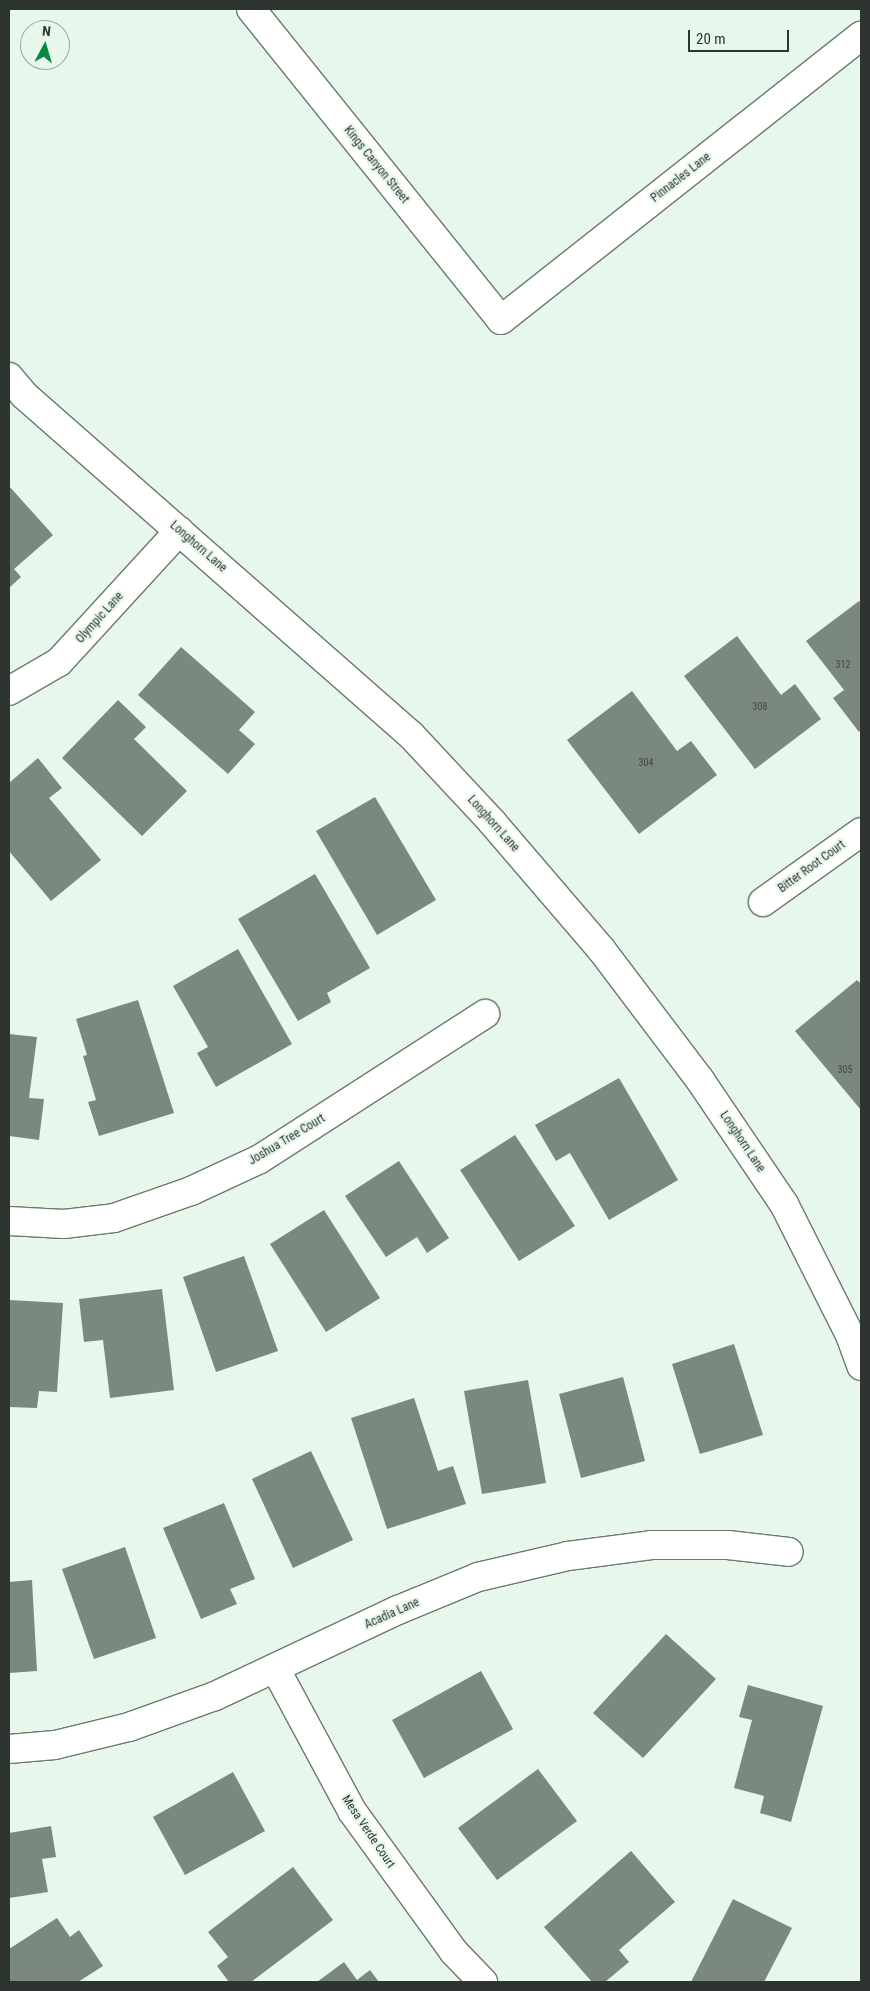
<!DOCTYPE html>
<style>
body{margin:0}
#map{position:relative;width:870px;height:1991px;overflow:hidden;background:#e7f7eb;font-family:"Roboto Condensed",sans-serif}
div>[style]{position:absolute}
.building>*{inset:0;background:#7a887d}
.roads{filter:drop-shadow(1px 0 #6c7a6e) drop-shadow(-1px 0 #6c7a6e) drop-shadow(0 1px #6c7a6e) drop-shadow(0 -1px #6c7a6e)}
.minor>*{height:28px;margin:-14px;padding:0 14px;transform-origin:14px;border-radius:14px;background:#fff}
span{translate:-50% -50%;white-space:nowrap;text-align:center;line-height:1.15;-webkit-text-stroke:4.5px #e7f7eb;paint-order:stroke}
.number-label{font-size:10px;color:#414942}
.number-label span{-webkit-text-stroke-width:0}
.street-label{font-size:12px;color:#2e342f}
.frame{position:absolute;inset:0;border:10px solid #2e342f;pointer-events:none}
.north{position:absolute;left:20px;top:20px;width:50px;height:50px;box-sizing:border-box;background:#e7f7eb;border:1px solid #9da9a0;border-radius:50%;rotate:6deg;font-size:14px;font-weight:700;line-height:20px;text-align:center;color:#2e342f}
.north::after{content:'';display:block;margin:auto;width:18px;height:22px;background:#098844;clip-path:polygon(50% 0,100% 100%,50% 72%,0 100%)}
.scale{position:absolute;left:688px;top:30px;width:101px;height:22px;box-sizing:border-box;border:2px solid #2e342f;border-top:0;padding-left:6px;font-size:15px;line-height:18px;white-space:nowrap;color:#2e342f;-webkit-text-stroke:4px #e7f7eb;paint-order:stroke}
</style>
<div id="map">
<div class="building">
<div style="clip-path:polygon(9px 486px,53px 535px,14px 569px,21px 577px,9px 588px)"></div>
<div style="clip-path:polygon(859px 601px,861px 604px,861px 730px,859px 732px,833px 698px,844px 690px,806px 641px)"></div>
<div style="clip-path:polygon(737px 636px,781px 695px,795px 684px,821px 719px,755px 769px,684px 676px)"></div>
<div style="clip-path:polygon(181px 647px,255px 712px,239px 730px,255px 744px,228px 774px,138px 695px)"></div>
<div style="clip-path:polygon(632px 691px,677px 751px,691px 741px,717px 775px,639px 834px,567px 740px)"></div>
<div style="clip-path:polygon(118px 700px,146px 727px,134px 739px,187px 791px,142px 836px,62px 758px)"></div>
<div style="clip-path:polygon(38px 758px,62px 788px,49px 798px,101px 860px,51px 901px,9px 851px,9px 783px)"></div>
<div style="clip-path:polygon(375px 797px,436px 900px,377px 935px,316px 831px)"></div>
<div style="clip-path:polygon(315px 874px,370px 968px,327px 993px,331px 1002px,298px 1021px,238px 919px)"></div>
<div style="clip-path:polygon(238px 949px,292px 1044px,216px 1087px,197px 1053px,208px 1047px,173px 986px)"></div>
<div style="clip-path:polygon(857px 980px,861px 984px,861px 1110px,795px 1031px)"></div>
<div style="clip-path:polygon(138px 1000px,174px 1113px,99px 1136px,88px 1102px,96px 1100px,83px 1056px,87px 1055px,76px 1019px)"></div>
<div style="clip-path:polygon(9px 1034px,37px 1037px,29px 1098px,44px 1099px,39px 1140px,9px 1136px)"></div>
<div style="clip-path:polygon(619px 1078px,678px 1180px,609px 1220px,570px 1153px,556px 1161px,535px 1125px)"></div>
<div style="clip-path:polygon(515px 1135px,575px 1226px,519px 1261px,460px 1170px)"></div>
<div style="clip-path:polygon(399px 1161px,449px 1238px,427px 1253px,417px 1237px,386px 1257px,345px 1196px)"></div>
<div style="clip-path:polygon(324px 1210px,380px 1298px,326px 1332px,270px 1244px)"></div>
<div style="clip-path:polygon(244px 1256px,278px 1351px,216px 1372px,183px 1277px)"></div>
<div style="clip-path:polygon(162px 1289px,174px 1390px,110px 1398px,103px 1340px,84px 1342px,79px 1299px)"></div>
<div style="clip-path:polygon(9px 1300px,63px 1303px,57px 1392px,39px 1391px,37px 1408px,9px 1407px)"></div>
<div style="clip-path:polygon(734px 1344px,763px 1435px,700px 1454px,672px 1364px)"></div>
<div style="clip-path:polygon(623px 1377px,645px 1461px,581px 1478px,559px 1394px)"></div>
<div style="clip-path:polygon(528px 1380px,546px 1483px,482px 1494px,464px 1391px)"></div>
<div style="clip-path:polygon(414px 1398px,438px 1471px,453px 1466px,466px 1504px,387px 1529px,351px 1418px)"></div>
<div style="clip-path:polygon(311px 1451px,353px 1540px,293px 1568px,252px 1479px)"></div>
<div style="clip-path:polygon(224px 1503px,255px 1579px,230px 1589px,237px 1604px,201px 1619px,163px 1528px)"></div>
<div style="clip-path:polygon(125px 1547px,156px 1638px,94px 1659px,62px 1569px)"></div>
<div style="clip-path:polygon(32px 1580px,37px 1671px,9px 1673px,9px 1582px)"></div>
<div style="clip-path:polygon(666px 1634px,716px 1679px,643px 1758px,593px 1713px)"></div>
<div style="clip-path:polygon(481px 1671px,513px 1729px,424px 1778px,392px 1720px)"></div>
<div style="clip-path:polygon(748px 1685px,823px 1706px,791px 1822px,760px 1813px,764px 1796px,734px 1788px,752px 1720px,739px 1717px)"></div>
<div style="clip-path:polygon(538px 1769px,577px 1821px,497px 1880px,458px 1828px)"></div>
<div style="clip-path:polygon(233px 1772px,265px 1831px,185px 1875px,153px 1817px)"></div>
<div style="clip-path:polygon(51px 1826px,56px 1857px,42px 1859px,48px 1892px,9px 1898px,9px 1833px)"></div>
<div style="clip-path:polygon(631px 1851px,675px 1902px,619px 1950px,629px 1962px,605px 1982px,592px 1982px,544px 1927px)"></div>
<div style="clip-path:polygon(293px 1867px,333px 1920px,251px 1982px,229px 1982px,217px 1966px,228px 1957px,208px 1932px)"></div>
<div style="clip-path:polygon(733px 1899px,792px 1928px,764px 1982px,691px 1982px)"></div>
<div style="clip-path:polygon(57px 1918px,70px 1937px,79px 1930px,103px 1966px,78px 1982px,9px 1982px,9px 1949px)"></div>
<div style="clip-path:polygon(344px 1962px,357px 1980px,370px 1970px,379px 1982px,317px 1982px)"></div>
</div>
<div class="roads">
<div class="minor">
<div style="left:251px;top:9px;width:399px;rotate:51.2deg"></div>
<div style="left:501px;top:320px;width:459px;rotate:-38.3deg"></div>
<div style="left:9px;top:377px;width:23px;rotate:50deg"></div>
<div style="left:24px;top:395px;width:515px;rotate:41.3deg"></div>
<div style="left:411px;top:735px;width:119px;rotate:47deg"></div>
<div style="left:492px;top:822px;width:167px;rotate:49.4deg"></div>
<div style="left:601px;top:949px;width:164px;rotate:52.9deg"></div>
<div style="left:700px;top:1080px;width:150px;rotate:55.9deg"></div>
<div style="left:784px;top:1204px;width:147px;rotate:63.3deg"></div>
<div style="left:850px;top:1335px;width:33px;rotate:70deg"></div>
<div style="left:9px;top:691px;width:58px;rotate:-30.1deg"></div>
<div style="left:59px;top:662px;width:178px;rotate:-47.5deg"></div>
<div style="left:763px;top:902px;width:120px;rotate:-35.5deg"></div>
<div style="left:9px;top:1221px;width:55px;rotate:3.1deg"></div>
<div style="left:64px;top:1224px;width:50px;rotate:-6.8deg"></div>
<div style="left:114px;top:1218px;width:82px;rotate:-19.3deg"></div>
<div style="left:191px;top:1191px;width:76px;rotate:-24.9deg"></div>
<div style="left:260px;top:1159px;width:268px;rotate:-32.8deg"></div>
<div style="left:275px;top:1668px;width:162px;rotate:61.7deg"></div>
<div style="left:352px;top:1811px;width:174px;rotate:54.1deg"></div>
<div style="left:454px;top:1952px;width:42px;rotate:46deg"></div>
<div style="left:9px;top:1749px;width:46px;rotate:-5deg"></div>
<div style="left:55px;top:1745px;width:76px;rotate:-13.7deg"></div>
<div style="left:129px;top:1727px;width:91px;rotate:-19.8deg"></div>
<div style="left:215px;top:1696px;width:202px;rotate:-25.2deg"></div>
<div style="left:398px;top:1610px;width:87px;rotate:-22.4deg"></div>
<div style="left:478px;top:1577px;width:92px;rotate:-13.1deg"></div>
<div style="left:568px;top:1556px;width:84px;rotate:-7.5deg"></div>
<div style="left:651px;top:1545px;width:77px"></div>
<div style="left:728px;top:1545px;width:61px;rotate:6.5deg"></div>
</div>
</div>
<div class="number-label">
<span style="left:843px;top:665px">312</span>
<span style="left:760px;top:707px">308</span>
<span style="left:646px;top:763px">304</span>
<span style="left:845px;top:1070px">305</span>
</div>
<div class="street-label">
<span style="left:376px;top:165px;rotate:51deg">Kings Canyon Street</span>
<span style="left:681px;top:178px;rotate:-38deg">Pinnacles Lane</span>
<span style="left:198px;top:547px;rotate:41deg">Longhorn Lane</span>
<span style="left:100px;top:618px;rotate:-48deg">Olympic Lane</span>
<span style="left:493px;top:824px;rotate:48deg">Longhorn Lane</span>
<span style="left:812px;top:867px;rotate:-36deg">Bitter Root Court</span>
<span style="left:287px;top:1140px;rotate:-31deg">Joshua Tree Court</span>
<span style="left:742px;top:1142px;rotate:56deg">Longhorn Lane</span>
<span style="left:392px;top:1614px;rotate:-24deg">Acadia Lane</span>
<span style="left:368px;top:1832px;rotate:56deg">Mesa Verde Court</span>
</div>
<div class="frame"></div>
<div class="north">N</div>
<div class="scale">20 m</div>
</div>
